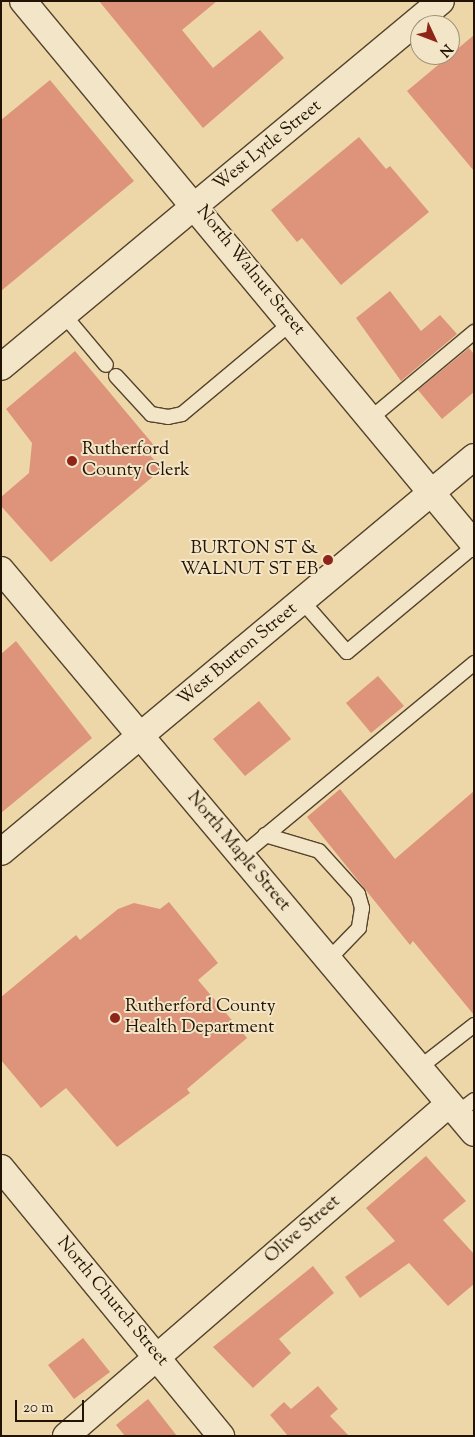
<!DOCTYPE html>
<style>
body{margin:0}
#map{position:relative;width:475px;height:1437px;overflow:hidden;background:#edd7a9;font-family:"Sorts Mill Goudy",serif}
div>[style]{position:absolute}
.building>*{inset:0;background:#dd947a}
.roads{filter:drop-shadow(1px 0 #55442c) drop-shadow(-1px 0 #55442c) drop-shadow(0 1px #55442c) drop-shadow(0 -1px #55442c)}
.service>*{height:14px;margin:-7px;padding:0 7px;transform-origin:7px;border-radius:7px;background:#f3e5c7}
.minor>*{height:26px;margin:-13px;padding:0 13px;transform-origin:13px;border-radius:13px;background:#f3e5c7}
.dots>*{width:14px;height:14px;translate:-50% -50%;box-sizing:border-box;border:2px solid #f3e5c7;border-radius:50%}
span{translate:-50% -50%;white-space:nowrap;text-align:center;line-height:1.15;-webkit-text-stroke:4px #f3e5c7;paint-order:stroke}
.street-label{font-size:18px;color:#221302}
.poi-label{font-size:18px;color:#221302}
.left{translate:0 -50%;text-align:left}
.right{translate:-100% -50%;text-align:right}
.frame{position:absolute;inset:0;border:2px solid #221302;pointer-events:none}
.north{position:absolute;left:410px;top:15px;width:50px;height:50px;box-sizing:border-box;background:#f3e5c7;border:1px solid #9f9178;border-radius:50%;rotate:133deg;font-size:14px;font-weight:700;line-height:20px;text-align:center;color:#221302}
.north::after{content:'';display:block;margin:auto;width:18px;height:22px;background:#8f2418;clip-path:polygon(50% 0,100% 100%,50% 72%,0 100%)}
.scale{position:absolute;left:15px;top:1400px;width:69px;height:22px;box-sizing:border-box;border:2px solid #221302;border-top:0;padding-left:6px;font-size:15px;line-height:18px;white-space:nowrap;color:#221302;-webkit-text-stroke:4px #f3e5c7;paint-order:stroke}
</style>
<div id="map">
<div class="building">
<div style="clip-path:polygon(99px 1px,217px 1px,182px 30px,213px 68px,260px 30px,284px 58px,203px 128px)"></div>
<div style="clip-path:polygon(474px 35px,474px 171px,407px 91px)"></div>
<div style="clip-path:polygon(50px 80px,134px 181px,1px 291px,1px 120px)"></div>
<div style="clip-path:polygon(359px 137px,386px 169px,390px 166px,429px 212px,341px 285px,302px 238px,297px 242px,271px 210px)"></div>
<div style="clip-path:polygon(390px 291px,421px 331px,440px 315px,457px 334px,401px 381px,356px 318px)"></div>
<div style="clip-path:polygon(469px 348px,474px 354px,474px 392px,442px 419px,418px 390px)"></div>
<div style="clip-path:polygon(75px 351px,157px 449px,150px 455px,162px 469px,51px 562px,1px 506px,1px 497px,29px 473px,32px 443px,6px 409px)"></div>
<div style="clip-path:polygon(16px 641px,92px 738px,1px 813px,1px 654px)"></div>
<div style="clip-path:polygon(378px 676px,404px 706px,371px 733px,346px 703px)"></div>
<div style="clip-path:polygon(259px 701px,291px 739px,245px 776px,213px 739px)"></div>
<div style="clip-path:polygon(340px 789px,395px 859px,474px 791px,474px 1015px,413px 941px,410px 945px,307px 817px)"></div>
<div style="clip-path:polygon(169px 902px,218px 963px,198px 980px,247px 1038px,187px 1089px,190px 1093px,117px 1147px,66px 1088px,41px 1108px,1px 1060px,1px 997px,76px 935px,80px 940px,118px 909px,134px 903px,160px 909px)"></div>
<div style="clip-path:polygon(426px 1156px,466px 1201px,443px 1220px,474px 1254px,474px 1284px,448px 1306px,409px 1263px,360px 1298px,345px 1277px,395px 1241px,366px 1208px)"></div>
<div style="clip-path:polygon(313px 1266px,334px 1293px,279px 1339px,291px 1353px,253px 1388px,213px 1347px)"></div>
<div style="clip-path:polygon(83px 1338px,110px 1372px,74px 1399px,48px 1365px)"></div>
<div style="clip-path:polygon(318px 1386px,338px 1409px,330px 1416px,349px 1436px,288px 1436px,270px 1415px,284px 1402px,291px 1409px)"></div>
<div style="clip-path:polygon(148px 1399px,177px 1436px,125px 1436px,116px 1425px)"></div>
</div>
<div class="roads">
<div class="service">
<div style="left:64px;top:315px;width:65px;rotate:50deg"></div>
<div style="left:116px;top:376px;width:52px;rotate:47.4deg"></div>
<div style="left:151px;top:414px;width:17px;rotate:10deg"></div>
<div style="left:168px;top:417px;width:14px;rotate:-12deg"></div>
<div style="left:182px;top:414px;width:143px;rotate:-39.9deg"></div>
<div style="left:370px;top:419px;width:136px;rotate:-39.9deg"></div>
<div style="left:302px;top:601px;width:68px;rotate:48.6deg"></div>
<div style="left:347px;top:652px;width:165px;rotate:-39.8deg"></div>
<div style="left:265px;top:835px;width:56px;rotate:16.5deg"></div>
<div style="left:319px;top:851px;width:58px;rotate:47.8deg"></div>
<div style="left:358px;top:894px;width:15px;rotate:74deg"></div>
<div style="left:362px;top:908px;width:20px;rotate:99deg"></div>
<div style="left:359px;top:928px;width:45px;rotate:134.1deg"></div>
<div style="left:241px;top:856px;width:303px;rotate:-39.6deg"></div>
<div style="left:419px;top:1068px;width:70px;rotate:-38deg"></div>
<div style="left:457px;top:1113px;width:21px;rotate:-37deg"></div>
</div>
<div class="minor">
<div style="left:23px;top:1px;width:706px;rotate:50.29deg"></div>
<div style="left:1px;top:367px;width:572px;rotate:-39.75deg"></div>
<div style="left:1px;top:570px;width:735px;rotate:49.96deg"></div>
<div style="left:1px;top:852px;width:616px;rotate:-39.87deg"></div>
<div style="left:1px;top:1168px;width:347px;rotate:50.6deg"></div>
<div style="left:66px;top:1436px;width:507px;rotate:-40.92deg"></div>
</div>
</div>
<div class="dots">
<div style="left:72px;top:461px;background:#8f2418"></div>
<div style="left:328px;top:560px;background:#8f2418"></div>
<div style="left:115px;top:1018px;background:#8f2418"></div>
</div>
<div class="street-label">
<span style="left:268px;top:146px;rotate:-39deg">West Lytle Street</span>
<span style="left:250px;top:271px;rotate:51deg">North Walnut Street</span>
<span style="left:238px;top:655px;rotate:-40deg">West Burton Street</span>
<span style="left:238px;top:852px;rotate:50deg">North Maple Street</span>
<span style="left:303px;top:1230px;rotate:-41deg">Olive Street</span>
<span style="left:112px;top:1302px;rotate:50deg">North Church Street</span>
</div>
<div class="poi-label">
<span class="left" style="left:82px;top:461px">Rutherford<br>County Clerk</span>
<span class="right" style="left:318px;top:560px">BURTON ST &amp;<br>WALNUT ST EB</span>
<span class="left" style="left:125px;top:1018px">Rutherford County<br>Health Department</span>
</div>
<div class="frame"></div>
<div class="north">N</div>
<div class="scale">20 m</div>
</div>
